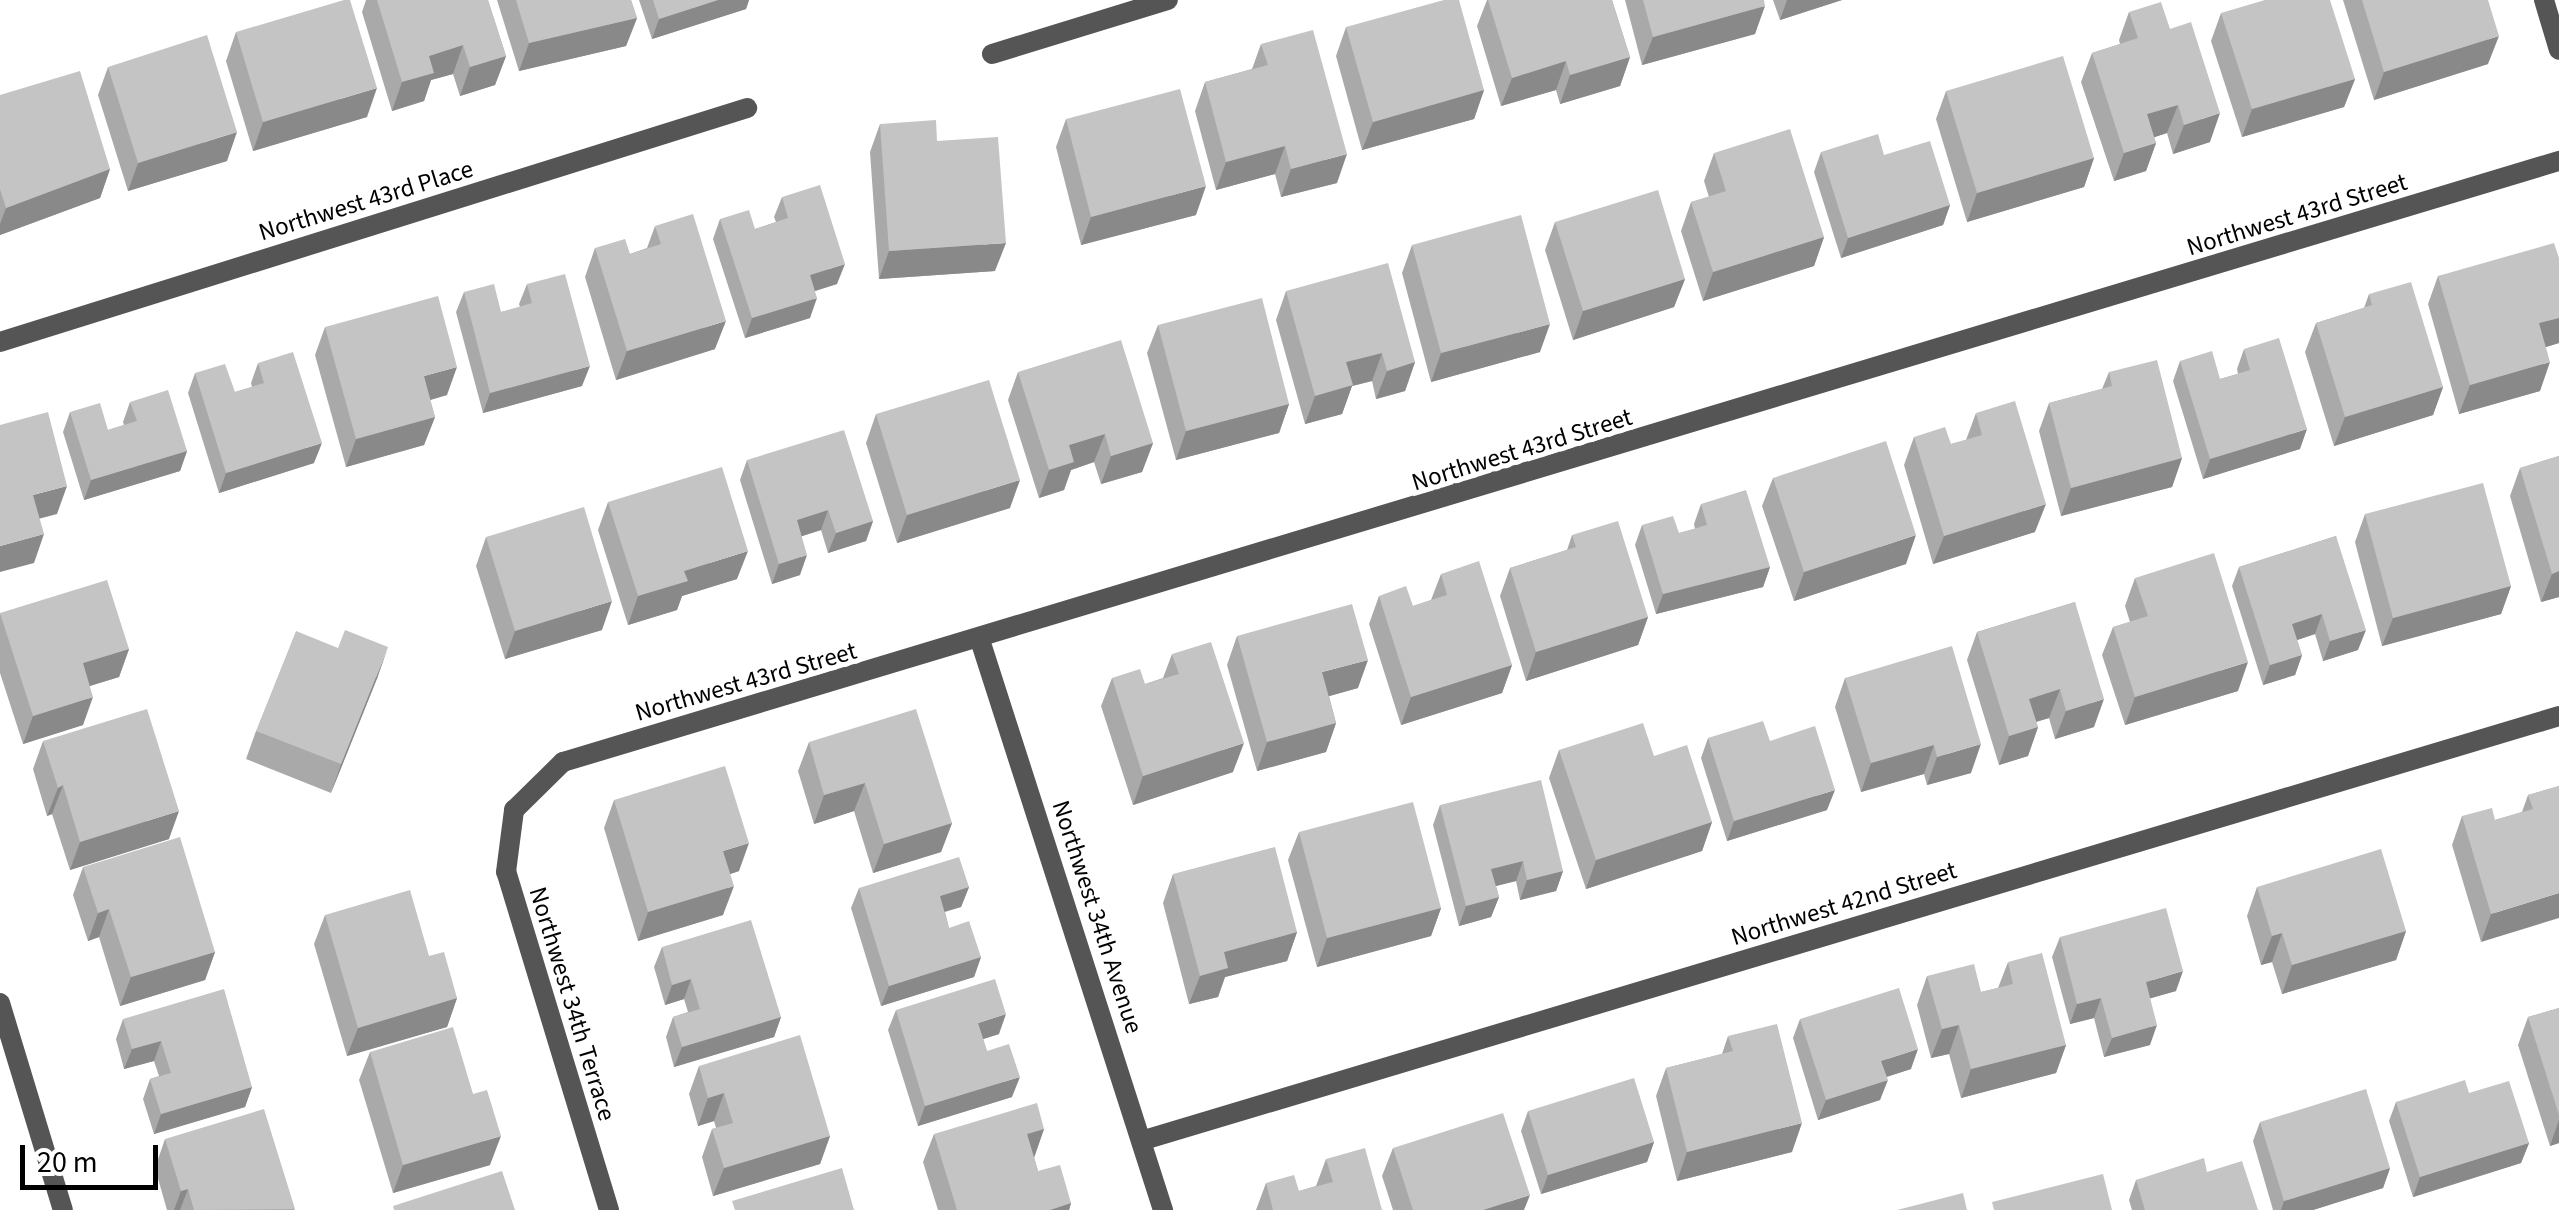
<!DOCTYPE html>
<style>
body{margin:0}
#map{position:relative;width:2559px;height:1210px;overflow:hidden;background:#fff;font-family:"Source Sans 3",sans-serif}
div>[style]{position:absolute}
.minor>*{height:20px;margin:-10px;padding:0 10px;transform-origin:10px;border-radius:10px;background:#555}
.wall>*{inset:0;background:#a9a9a9}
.shaded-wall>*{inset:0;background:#898989}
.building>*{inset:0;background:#c4c4c4}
span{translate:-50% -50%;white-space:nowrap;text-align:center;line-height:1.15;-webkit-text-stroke:10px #fff;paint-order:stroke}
.street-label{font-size:25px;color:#000}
.scale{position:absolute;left:20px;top:1145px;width:138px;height:45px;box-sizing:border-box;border:5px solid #000;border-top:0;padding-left:12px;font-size:30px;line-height:35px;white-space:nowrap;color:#000;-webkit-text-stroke:8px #fff;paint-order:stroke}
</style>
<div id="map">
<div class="minor">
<div style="left:2544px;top:0;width:52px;rotate:73.3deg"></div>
<div style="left:992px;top:54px;width:184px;rotate:-17.1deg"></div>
<div style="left:0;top:342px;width:783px;rotate:-17.39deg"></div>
<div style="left:980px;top:640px;width:599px;rotate:72.2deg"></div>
<div style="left:0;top:1003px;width:216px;rotate:73.1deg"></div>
<div style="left:1144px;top:1140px;width:1477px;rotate:-16.68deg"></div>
<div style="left:609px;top:1210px;width:353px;rotate:-106.9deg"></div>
<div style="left:506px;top:872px;width:63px;rotate:-82.6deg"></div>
<div style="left:514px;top:810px;width:69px;rotate:-44.4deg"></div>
<div style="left:563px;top:762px;width:2085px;rotate:-16.76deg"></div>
</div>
<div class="wall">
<div style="clip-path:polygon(366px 0,488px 0,506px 56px,495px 85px,460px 96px,453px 74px,431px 80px,424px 101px,392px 111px,362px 12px)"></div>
<div style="clip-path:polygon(497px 0,631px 0,637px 18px,626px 46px,519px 71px)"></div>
<div style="clip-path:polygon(639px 0,749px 0,746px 9px,652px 39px)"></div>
<div style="clip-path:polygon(1487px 0,1612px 0,1630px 57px,1620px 86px,1560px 104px,1556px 90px,1501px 106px,1477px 26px)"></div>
<div style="clip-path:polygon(1625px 0,1764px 0,1755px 34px,1642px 65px)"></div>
<div style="clip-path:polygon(1773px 0,1842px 0,1780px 20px)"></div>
<div style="clip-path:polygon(2343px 0,2488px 0,2488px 64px,2374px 100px)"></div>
<div style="clip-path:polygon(2129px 12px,2170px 29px,2210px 142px,2173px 154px,2167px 133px,2154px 137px,2156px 143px,2146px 171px,2114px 181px,2081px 82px,2092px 53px,2120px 44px,2119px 40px)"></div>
<div style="clip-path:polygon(2221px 13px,2355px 79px,2344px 107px,2242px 137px,2211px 41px)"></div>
<div style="clip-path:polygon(1346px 27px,1484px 90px,1474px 119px,1362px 150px,1336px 56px)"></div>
<div style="clip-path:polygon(236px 32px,367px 117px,253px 151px,226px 61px)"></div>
<div style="clip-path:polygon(1261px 44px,1337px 183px,1281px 197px,1275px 174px,1216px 190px,1195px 111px,1205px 82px,1252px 69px)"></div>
<div style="clip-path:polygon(108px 67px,227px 161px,128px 191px,98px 95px)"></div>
<div style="clip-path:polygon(1946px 91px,2094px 158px,2084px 187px,1967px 222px,1936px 119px)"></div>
<div style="clip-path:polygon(0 95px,110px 169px,100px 198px,0 235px)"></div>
<div style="clip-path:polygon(1066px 119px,1196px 215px,1081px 245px,1056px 147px)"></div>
<div style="clip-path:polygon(880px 124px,937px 141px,995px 271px,879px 279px,870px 152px)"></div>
<div style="clip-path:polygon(1821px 152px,1884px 155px,1950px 205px,1943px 225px,1841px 258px,1814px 172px)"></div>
<div style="clip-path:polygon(1714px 153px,1824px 237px,1814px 266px,1703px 301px,1681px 231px,1691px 202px,1709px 197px,1704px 181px)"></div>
<div style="clip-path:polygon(782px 197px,837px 284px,815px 291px,810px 318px,745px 338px,713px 239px,720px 219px,755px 229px,776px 222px,774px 217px)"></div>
<div style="clip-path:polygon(1555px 222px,1685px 279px,1674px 307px,1573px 340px,1545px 250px)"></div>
<div style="clip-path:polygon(655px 226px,715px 349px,616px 380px,585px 277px,595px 248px,630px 254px,647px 248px)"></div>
<div style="clip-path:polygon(1412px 245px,1540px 352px,1431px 382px,1402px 273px)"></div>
<div style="clip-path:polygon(2559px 258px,2559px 343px,2546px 347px,2540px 391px,2459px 414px,2428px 304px,2438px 276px)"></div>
<div style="clip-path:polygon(527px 284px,582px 386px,483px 413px,456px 312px,464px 292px,501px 312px,520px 307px,519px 304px)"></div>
<div style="clip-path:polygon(1286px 291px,1415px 362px,1405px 391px,1376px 399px,1372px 381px,1352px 386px,1342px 414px,1305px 424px,1276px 320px)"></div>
<div style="clip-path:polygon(2369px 294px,2443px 387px,2433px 415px,2334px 446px,2305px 352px,2316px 323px,2364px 308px)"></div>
<div style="clip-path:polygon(1158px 325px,1289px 404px,1279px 433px,1176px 460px,1147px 353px)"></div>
<div style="clip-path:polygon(325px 327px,447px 395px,430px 400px,435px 417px,424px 445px,346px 467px,315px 355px)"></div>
<div style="clip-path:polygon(2244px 349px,2300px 449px,2203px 479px,2173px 381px,2180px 361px,2220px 379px,2238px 374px,2237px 369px)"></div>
<div style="clip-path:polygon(258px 363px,314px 463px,219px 493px,188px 393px,195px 373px,235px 392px,252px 387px,251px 383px)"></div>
<div style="clip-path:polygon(1018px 372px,1153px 443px,1142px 472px,1101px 484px,1094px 462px,1071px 470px,1064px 490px,1039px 498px,1008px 400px)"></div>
<div style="clip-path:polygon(2109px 372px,2182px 458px,2172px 487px,2061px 516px,2039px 431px,2049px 403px,2102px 389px)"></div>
<div style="clip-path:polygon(130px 402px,187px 451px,180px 471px,84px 500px,63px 432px,70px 412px,108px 430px,124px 425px,123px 422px)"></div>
<div style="clip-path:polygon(1976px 413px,2035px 532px,1933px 564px,1904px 465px,1914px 437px,1951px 444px,1966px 440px)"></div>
<div style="clip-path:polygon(876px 414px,1010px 508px,897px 543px,866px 443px)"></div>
<div style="clip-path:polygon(2559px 456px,2559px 597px,2541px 602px,2510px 496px,2520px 468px)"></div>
<div style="clip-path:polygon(747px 460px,873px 521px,866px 541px,828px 553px,821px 530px,802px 536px,800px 575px,772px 584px,740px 480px)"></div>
<div style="clip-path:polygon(1773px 478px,1906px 564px,1794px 601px,1762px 506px)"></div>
<div style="clip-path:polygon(608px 502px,737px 579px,682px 596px,677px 610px,628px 625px,598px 530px)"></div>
<div style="clip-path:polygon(1701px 504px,1770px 567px,1763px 587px,1656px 614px,1635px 545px,1642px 525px,1679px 533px,1695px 529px,1694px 524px)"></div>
<div style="clip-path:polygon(2365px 514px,2511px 586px,2501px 614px,2382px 646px,2355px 542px)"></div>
<div style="clip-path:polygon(1572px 535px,1648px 617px,1638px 645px,1526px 681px,1500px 596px,1510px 568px,1567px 550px)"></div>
<div style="clip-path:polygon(2336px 536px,2358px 650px,2323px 661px,2315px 634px,2297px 640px,2302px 655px,2295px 675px,2263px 685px,2232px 586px,2239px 567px)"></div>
<div style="clip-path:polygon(486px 537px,602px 630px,505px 659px,476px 566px)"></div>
<div style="clip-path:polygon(1441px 574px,1512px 665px,1502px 693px,1401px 725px,1369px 624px,1379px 596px,1413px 606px,1431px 600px)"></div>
<div style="clip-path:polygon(2135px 578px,2238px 691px,2125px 725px,2102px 655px,2113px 627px,2130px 622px,2125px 606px)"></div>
<div style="clip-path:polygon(2075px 602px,2094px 727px,2055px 739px,2049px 718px,2036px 722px,2038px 727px,2028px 756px,1999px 765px,1967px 660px,1977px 632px)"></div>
<div style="clip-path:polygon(0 613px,129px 649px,119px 677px,90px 686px,83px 725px,23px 744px,0 673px)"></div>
<div style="clip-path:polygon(1237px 636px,1358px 688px,1329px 696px,1336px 723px,1326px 752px,1257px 771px,1227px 665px)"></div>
<div style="clip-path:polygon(1172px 654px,1233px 772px,1133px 805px,1101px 706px,1112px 678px,1145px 684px,1163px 678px)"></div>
<div style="clip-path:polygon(378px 676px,331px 793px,246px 759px,256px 731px)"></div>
<div style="clip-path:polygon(1845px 678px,1971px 773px,1927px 785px,1924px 774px,1861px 792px,1835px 707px)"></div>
<div style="clip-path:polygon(1708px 738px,1770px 741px,1827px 810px,1727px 841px,1701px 758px)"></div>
<div style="clip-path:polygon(43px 741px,169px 839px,70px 870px,52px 814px,47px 816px,33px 769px)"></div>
<div style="clip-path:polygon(809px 742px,952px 823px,941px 852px,873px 873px,854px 811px,814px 824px,798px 771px)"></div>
<div style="clip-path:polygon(1559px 750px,1654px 756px,1712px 822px,1702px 851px,1586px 889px,1549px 778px)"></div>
<div style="clip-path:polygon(2559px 786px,2481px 942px,2452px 845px,2462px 816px,2495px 820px,2522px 812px,2528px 795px)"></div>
<div style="clip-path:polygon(614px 800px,739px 871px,730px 874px,723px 915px,638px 941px,604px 828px)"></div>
<div style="clip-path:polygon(1440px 805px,1563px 871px,1556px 891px,1520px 900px,1516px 881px,1496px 886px,1499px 897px,1491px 917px,1459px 926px,1433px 825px)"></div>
<div style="clip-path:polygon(1299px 832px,1441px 908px,1431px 936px,1317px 967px,1288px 860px)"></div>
<div style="clip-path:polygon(83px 867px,215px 952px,205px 980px,120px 1006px,99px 937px,88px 941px,73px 895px)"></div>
<div style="clip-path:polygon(1173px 874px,1297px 932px,1287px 961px,1225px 977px,1218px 997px,1189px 1004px,1163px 903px)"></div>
<div style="clip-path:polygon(969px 887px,961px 907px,945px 912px,949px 928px,981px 957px,974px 977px,881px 1006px,851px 908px,859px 888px)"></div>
<div style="clip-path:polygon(2257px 887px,2406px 931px,2396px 960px,2282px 994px,2272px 962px,2261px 965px,2247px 916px)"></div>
<div style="clip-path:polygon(325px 915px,429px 956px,457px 998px,447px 1027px,347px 1056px,314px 944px)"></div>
<div style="clip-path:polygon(2060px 937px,2176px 991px,2150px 998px,2150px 1045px,2104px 1057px,2094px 1018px,2070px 1024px,2052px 957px)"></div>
<div style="clip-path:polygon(662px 947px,781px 1017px,774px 1037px,674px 1067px,666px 1037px,673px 1017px,688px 1012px,684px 999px,665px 1005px,654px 967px)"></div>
<div style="clip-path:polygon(2008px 962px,2066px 1045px,2056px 1073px,1961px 1098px,1949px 1054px,1931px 1058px,1917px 1005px,1927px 976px,1981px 992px,1998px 988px)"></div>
<div style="clip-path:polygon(2559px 1008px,2559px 1143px,2550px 1146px,2518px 1045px,2528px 1017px)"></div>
<div style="clip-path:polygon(896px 1010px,999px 1034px,983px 1039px,987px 1051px,1012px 1097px,918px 1126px,888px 1030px)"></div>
<div style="clip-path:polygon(123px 1019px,252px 1087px,245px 1107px,154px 1134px,143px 1099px,150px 1079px,159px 1076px,154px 1061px,124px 1069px,116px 1039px)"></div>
<div style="clip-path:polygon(1800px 1019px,1911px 1069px,1886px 1077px,1880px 1100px,1818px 1120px,1793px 1038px)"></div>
<div style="clip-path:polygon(1728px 1036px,1792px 1152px,1677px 1181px,1656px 1096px,1666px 1068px,1722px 1054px)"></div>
<div style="clip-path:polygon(370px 1052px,473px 1094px,490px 1165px,393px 1193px,359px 1080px)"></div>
<div style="clip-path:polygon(699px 1066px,830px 1136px,820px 1164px,713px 1196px,702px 1157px,712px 1129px,716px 1128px,714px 1121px,698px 1126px,689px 1094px)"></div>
<div style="clip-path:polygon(2469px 1093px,2529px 1143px,2521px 1163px,2413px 1197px,2389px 1121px,2396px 1102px)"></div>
<div style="clip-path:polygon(1528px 1111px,1654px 1142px,1647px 1162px,1541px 1194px,1521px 1131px)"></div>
<div style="clip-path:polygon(2260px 1122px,2390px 1168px,2383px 1188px,2313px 1210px,2273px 1210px,2253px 1141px)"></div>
<div style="clip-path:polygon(1044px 1129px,1034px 1157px,1038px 1171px,1071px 1203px,1069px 1210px,938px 1210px,923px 1162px,934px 1134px)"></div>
<div style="clip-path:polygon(165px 1139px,295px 1209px,294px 1210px,167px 1210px,155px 1168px)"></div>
<div style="clip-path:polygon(1393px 1148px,1524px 1210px,1393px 1210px,1382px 1176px)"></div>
<div style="clip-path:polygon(1326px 1159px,1382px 1210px,1256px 1210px,1266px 1183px,1299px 1191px,1316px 1186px)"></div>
<div style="clip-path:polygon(2207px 1172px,2258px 1210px,2132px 1210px,2129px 1200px,2136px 1180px)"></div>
</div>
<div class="shaded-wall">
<div style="clip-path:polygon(718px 0,749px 0,746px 9px,652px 39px,659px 19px)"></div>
<div style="clip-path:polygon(1787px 0,1842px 0,1780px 20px)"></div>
<div style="clip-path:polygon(1765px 6px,1755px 34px,1642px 65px,1653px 37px)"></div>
<div style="clip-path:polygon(637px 18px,626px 46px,519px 71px,529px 43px)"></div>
<div style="clip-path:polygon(2499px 36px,2488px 64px,2374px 100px,2384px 72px)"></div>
<div style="clip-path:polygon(463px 45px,453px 74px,431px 80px,424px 101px,392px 111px,402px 82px,429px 56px)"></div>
<div style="clip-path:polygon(506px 56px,495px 85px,460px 96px,470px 67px)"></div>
<div style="clip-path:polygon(1630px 57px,1620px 86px,1560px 104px,1570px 75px)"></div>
<div style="clip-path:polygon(1566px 61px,1556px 90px,1501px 106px,1512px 78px)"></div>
<div style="clip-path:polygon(2355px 79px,2344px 107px,2242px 137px,2252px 109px)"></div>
<div style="clip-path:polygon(377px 88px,367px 117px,253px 151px,263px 122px)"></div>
<div style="clip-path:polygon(1484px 90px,1474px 119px,1362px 150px,1373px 122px)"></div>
<div style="clip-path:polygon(2178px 105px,2167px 133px,2137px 143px,2147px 114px)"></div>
<div style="clip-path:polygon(2220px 113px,2210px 142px,2173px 154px,2184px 125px)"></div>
<div style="clip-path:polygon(237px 132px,227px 161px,128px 191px,138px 163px)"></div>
<div style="clip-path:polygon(2156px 143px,2146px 171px,2114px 181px,2124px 153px)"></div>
<div style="clip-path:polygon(1285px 146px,1275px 174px,1216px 190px,1226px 162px)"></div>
<div style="clip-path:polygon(1347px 154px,1337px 183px,1281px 197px,1291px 169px)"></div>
<div style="clip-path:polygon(2094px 158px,2084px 187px,1967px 222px,1977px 193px)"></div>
<div style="clip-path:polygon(110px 169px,100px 198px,0 235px,0 224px,6px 208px)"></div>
<div style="clip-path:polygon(1206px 186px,1196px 215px,1081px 245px,1091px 217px)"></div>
<div style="clip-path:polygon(1950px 205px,1943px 225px,1841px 258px,1848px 238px)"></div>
<div style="clip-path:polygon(1824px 237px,1814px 266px,1703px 301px,1713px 272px)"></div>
<div style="clip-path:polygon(1006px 243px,995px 271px,879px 279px,889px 251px)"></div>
<div style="clip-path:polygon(845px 264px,837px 284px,802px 295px,810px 275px)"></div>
<div style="clip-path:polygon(1685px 279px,1674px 307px,1573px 340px,1583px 311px)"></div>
<div style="clip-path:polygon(817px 298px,810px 318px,745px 338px,752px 318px)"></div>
<div style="clip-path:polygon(2559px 318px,2559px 343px,2529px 352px,2539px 323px)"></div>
<div style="clip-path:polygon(726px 321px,715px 349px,616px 380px,627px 351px)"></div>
<div style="clip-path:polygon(1550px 324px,1540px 352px,1431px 382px,1441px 353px)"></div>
<div style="clip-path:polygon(1382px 353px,1372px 381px,1352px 386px,1342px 414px,1305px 424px,1315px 396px,1346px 362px)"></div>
<div style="clip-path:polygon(1415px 362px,1405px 391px,1376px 399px,1387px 371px)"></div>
<div style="clip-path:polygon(2550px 362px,2540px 391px,2459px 414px,2470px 385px)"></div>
<div style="clip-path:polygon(590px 366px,582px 386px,483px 413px,490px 393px)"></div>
<div style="clip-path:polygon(457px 367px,447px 395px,413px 405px,424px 376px)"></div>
<div style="clip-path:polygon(2443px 387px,2433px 415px,2334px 446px,2345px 417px)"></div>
<div style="clip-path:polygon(1289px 404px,1279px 433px,1176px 460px,1186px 431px)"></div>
<div style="clip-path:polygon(435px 417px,424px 445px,346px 467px,356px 439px)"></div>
<div style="clip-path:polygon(2307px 429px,2300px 449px,2203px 479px,2210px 459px)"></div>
<div style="clip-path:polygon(1105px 434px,1094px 462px,1071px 470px,1064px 490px,1039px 498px,1049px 470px,1069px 445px)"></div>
<div style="clip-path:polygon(322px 443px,314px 463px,219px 493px,226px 473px)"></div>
<div style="clip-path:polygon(1153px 443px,1142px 472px,1101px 484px,1111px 456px)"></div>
<div style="clip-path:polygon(187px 451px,180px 471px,84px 500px,91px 480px)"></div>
<div style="clip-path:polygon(2182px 458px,2172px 487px,2061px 516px,2071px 488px)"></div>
<div style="clip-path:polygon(1020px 480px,1010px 508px,897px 543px,907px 515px)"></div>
<div style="clip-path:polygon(67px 486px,57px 514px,23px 523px,33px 495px)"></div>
<div style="clip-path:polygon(2046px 504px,2035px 532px,1933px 564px,1944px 536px)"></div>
<div style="clip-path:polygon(828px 510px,821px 530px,790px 540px,797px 520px)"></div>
<div style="clip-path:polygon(873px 521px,866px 541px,828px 553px,836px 533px)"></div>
<div style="clip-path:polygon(44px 534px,34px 563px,0 572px,0 546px)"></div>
<div style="clip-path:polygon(1916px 535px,1906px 564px,1794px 601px,1804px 572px)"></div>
<div style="clip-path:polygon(748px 551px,737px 579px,682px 596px,677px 610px,628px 625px,638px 596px,684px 571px)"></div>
<div style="clip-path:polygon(807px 555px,800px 575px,772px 584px,779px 564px)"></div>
<div style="clip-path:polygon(1770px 567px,1763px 587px,1656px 614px,1663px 594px)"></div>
<div style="clip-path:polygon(2559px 571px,2559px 597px,2541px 602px,2552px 574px)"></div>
<div style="clip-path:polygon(2511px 586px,2501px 614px,2382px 646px,2393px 618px)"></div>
<div style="clip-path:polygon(612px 601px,602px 630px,505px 659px,515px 631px)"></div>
<div style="clip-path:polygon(2322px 614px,2315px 634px,2285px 644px,2292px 624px)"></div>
<div style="clip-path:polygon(1648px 617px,1638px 645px,1526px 681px,1536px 652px)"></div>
<div style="clip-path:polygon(2366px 630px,2358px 650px,2323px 661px,2330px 641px)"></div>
<div style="clip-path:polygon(388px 647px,378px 676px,331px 793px,341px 764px)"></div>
<div style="clip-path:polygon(129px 649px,119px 677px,73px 691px,83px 663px)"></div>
<div style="clip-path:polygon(2302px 655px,2295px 675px,2263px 685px,2270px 665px)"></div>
<div style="clip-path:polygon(1368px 660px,1358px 688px,1312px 701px,1322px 672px)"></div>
<div style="clip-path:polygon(2248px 662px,2238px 691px,2125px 725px,2135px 697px)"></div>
<div style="clip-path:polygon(1512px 665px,1502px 693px,1401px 725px,1411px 697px)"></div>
<div style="clip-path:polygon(2060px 689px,2049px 718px,2019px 727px,2029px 699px)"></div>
<div style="clip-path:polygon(93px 697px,83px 725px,23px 744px,33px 716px)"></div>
<div style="clip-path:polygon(2104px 699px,2094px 727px,2055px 739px,2066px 711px)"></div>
<div style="clip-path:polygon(1336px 723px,1326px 752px,1257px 771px,1267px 742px)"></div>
<div style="clip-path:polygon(2038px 727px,2028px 756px,1999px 765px,2009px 736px)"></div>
<div style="clip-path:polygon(1244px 743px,1233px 772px,1133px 805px,1143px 776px)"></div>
<div style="clip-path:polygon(1981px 744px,1971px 773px,1927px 785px,1937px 757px)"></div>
<div style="clip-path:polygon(1934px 745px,1924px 774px,1861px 792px,1871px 763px)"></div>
<div style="clip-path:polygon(865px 783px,854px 811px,814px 824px,824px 795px)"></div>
<div style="clip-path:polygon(63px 785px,52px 814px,47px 816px,58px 788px)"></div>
<div style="clip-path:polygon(1835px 790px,1827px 810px,1727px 841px,1734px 821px)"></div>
<div style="clip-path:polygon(179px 811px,169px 839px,70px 870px,80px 842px)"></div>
<div style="clip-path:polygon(1712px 822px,1702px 851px,1586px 889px,1596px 860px)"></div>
<div style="clip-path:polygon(952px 823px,941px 852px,873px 873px,884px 844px)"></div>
<div style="clip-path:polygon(749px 843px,739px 871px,713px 880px,723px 851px)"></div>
<div style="clip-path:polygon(1523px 861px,1516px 881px,1484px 889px,1491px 869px)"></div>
<div style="clip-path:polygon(1563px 871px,1556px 891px,1520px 900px,1527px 880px)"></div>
<div style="clip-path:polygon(734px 886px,723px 915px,638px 941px,648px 912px)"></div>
<div style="clip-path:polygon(969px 887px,961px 907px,932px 915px,940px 896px)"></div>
<div style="clip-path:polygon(2559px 893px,2559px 918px,2481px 942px,2491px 914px)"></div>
<div style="clip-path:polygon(1499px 897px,1491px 917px,1459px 926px,1466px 906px)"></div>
<div style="clip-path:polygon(1441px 908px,1431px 936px,1317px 967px,1327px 938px)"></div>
<div style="clip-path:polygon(109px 909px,99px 937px,88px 941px,98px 913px)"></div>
<div style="clip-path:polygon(2406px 931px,2396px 960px,2282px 994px,2292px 965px)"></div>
<div style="clip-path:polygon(1297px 932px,1287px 961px,1225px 977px,1218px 997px,1189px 1004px,1200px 976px,1224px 952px)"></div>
<div style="clip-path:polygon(2282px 933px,2272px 962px,2261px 965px,2272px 936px)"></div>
<div style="clip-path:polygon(215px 952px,205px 980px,120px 1006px,131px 977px)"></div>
<div style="clip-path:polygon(981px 957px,974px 977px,881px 1006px,889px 986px)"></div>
<div style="clip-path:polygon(2183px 971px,2176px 991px,2138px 1002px,2146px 982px)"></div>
<div style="clip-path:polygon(691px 979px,684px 999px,665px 1005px,672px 985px)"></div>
<div style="clip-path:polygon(457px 998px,447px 1027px,347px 1056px,358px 1028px)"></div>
<div style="clip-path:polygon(2101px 998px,2094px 1018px,2070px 1024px,2077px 1004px)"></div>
<div style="clip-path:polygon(1006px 1014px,999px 1034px,971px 1043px,978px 1023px)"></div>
<div style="clip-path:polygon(781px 1017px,774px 1037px,674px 1067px,682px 1047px)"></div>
<div style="clip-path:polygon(1959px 1025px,1949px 1054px,1931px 1058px,1942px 1029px)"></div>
<div style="clip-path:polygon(2157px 1025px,2150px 1045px,2104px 1057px,2112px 1038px)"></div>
<div style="clip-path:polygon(161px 1041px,154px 1061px,124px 1069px,132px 1049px)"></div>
<div style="clip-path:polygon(2066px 1045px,2056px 1073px,1961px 1098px,1971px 1069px)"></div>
<div style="clip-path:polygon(1918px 1049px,1911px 1069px,1874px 1081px,1881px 1061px)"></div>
<div style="clip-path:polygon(1020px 1077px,1012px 1097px,918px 1126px,925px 1106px)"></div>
<div style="clip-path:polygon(1888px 1080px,1880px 1100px,1818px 1120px,1826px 1100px)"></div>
<div style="clip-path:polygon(252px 1087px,245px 1107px,154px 1134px,161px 1114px)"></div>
<div style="clip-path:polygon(724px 1093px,714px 1121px,698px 1126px,708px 1098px)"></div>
<div style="clip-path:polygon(2559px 1120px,2559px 1143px,2550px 1146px)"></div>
<div style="clip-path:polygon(1802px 1123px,1792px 1152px,1677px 1181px,1687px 1152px)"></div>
<div style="clip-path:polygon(1044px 1129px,1034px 1158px,1027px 1134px)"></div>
<div style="clip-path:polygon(501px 1136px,490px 1165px,393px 1193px,403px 1165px)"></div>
<div style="clip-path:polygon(830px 1136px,820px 1164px,713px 1196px,724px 1168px)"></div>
<div style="clip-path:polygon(1654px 1142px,1647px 1162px,1541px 1194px,1548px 1175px)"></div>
<div style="clip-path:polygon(2529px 1143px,2521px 1163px,2413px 1197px,2420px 1177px)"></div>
<div style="clip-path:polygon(2390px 1168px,2383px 1188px,2313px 1210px,2281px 1210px,2284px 1201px)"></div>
<div style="clip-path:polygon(188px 1189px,180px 1210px,174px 1210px,181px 1191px)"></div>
<div style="clip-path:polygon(1530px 1195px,1524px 1210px,1483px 1210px)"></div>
<div style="clip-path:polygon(1071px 1203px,1069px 1210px,1050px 1210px)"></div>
</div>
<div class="building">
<div style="clip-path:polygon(344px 0,350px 0,377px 88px,263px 122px,236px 32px)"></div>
<div style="clip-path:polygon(377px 0,488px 0,506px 56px,470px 67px,463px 45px,429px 56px,434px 73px,402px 82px)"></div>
<div style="clip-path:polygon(516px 0,631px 0,637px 18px,529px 43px)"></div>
<div style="clip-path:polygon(653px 0,718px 0,659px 19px)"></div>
<div style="clip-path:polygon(1444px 0,1459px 0,1484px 90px,1373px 122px,1346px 27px)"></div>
<div style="clip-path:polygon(1488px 0,1612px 0,1630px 57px,1570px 75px,1566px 61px,1512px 78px)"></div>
<div style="clip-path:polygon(1643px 0,1764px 0,1765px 6px,1653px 37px)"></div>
<div style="clip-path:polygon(2265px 0,2330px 0,2355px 79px,2252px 109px,2221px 13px)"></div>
<div style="clip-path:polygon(2362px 0,2488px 0,2499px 36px,2384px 72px)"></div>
<div style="clip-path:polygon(2161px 2px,2170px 29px,2191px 22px,2220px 113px,2184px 125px,2178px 105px,2147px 114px,2156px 143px,2124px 153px,2092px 53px,2138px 38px,2129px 12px)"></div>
<div style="clip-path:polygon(1313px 30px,1347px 154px,1291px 169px,1285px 146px,1226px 162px,1205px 82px,1268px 65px,1261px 44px)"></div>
<div style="clip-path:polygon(207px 35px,237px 132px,138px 163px,108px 67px)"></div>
<div style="clip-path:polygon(2063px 56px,2094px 158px,1977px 193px,1946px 91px)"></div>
<div style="clip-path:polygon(80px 71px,110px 169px,6px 208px,0 189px,0 95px)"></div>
<div style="clip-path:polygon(1180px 89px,1206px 186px,1091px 217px,1066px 119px)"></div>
<div style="clip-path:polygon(936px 120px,937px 141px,998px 137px,1006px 243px,889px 251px,880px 124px)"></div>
<div style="clip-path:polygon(1790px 129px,1824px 237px,1713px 272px,1691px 202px,1726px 191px,1714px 153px)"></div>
<div style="clip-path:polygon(1878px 134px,1884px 155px,1930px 141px,1950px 205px,1848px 238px,1821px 152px)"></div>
<div style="clip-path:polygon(820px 185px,845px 264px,810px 275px,817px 298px,752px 318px,720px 219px,749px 210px,755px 229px,788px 218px,782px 197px)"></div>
<div style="clip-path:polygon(1658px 190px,1685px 279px,1583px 311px,1555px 222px)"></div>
<div style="clip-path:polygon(693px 214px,726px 321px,627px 351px,595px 248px,625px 239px,630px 254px,661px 244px,655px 226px)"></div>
<div style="clip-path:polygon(1521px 215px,1550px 324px,1441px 353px,1412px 245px)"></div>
<div style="clip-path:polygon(2554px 243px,2559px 258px,2559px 318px,2539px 323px,2550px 362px,2470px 385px,2438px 276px)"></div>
<div style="clip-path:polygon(1388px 263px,1415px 362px,1387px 371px,1382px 353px,1346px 362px,1353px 385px,1315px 396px,1286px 291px)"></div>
<div style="clip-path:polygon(565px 274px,590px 366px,490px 393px,464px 292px,494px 284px,501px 312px,532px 303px,527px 284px)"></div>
<div style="clip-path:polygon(2411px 282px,2443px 387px,2345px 417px,2316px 323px,2372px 305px,2369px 294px)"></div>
<div style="clip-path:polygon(438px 296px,457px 367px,424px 376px,435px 417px,356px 439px,325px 327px)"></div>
<div style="clip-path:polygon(1262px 298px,1289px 404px,1186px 431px,1158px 325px)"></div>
<div style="clip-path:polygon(2279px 338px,2307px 429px,2210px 459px,2180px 361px,2212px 351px,2220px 379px,2250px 370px,2244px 349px)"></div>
<div style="clip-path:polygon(1121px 340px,1153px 443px,1111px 456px,1105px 434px,1069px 445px,1074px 462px,1049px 470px,1018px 372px)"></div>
<div style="clip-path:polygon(293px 352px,322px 443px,226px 473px,195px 373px,225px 364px,235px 392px,264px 383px,258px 363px)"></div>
<div style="clip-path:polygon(2157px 360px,2182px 458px,2071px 488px,2049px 403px,2112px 386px,2109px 372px)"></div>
<div style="clip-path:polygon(989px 380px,1020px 480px,907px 515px,876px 414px)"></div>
<div style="clip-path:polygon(168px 390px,187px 451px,91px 480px,70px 412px,100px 403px,108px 430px,137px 421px,130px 402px)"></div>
<div style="clip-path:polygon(2015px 401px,2046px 504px,1944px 536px,1914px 437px,1945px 427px,1951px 444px,1982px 435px,1976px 413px)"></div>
<div style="clip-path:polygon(48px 412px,67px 486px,33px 495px,44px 534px,0 546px,0 425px)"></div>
<div style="clip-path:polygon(844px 430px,873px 521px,836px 533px,828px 510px,797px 520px,807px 555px,779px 564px,747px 460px)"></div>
<div style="clip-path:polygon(1886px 441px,1916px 535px,1804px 572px,1773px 478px)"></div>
<div style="clip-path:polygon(2559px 456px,2559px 571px,2552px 574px,2520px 468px)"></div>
<div style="clip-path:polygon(722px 467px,748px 551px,684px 571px,688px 581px,638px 596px,608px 502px)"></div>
<div style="clip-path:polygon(2483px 483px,2511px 586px,2393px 618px,2365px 514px)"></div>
<div style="clip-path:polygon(1746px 490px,1770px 567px,1663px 594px,1642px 525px,1673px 516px,1679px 533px,1707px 525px,1701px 504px)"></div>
<div style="clip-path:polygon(584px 507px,612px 601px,515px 631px,486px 537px)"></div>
<div style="clip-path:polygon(1618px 521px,1648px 617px,1536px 652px,1510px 568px,1576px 547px,1572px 535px)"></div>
<div style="clip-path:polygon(2336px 536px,2366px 630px,2330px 641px,2322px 614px,2292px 624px,2302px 655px,2270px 665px,2239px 567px)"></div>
<div style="clip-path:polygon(2214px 553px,2248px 662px,2135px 697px,2113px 627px,2148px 616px,2135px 578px)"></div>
<div style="clip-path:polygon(1479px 561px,1512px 665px,1411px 697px,1379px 596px,1406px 586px,1413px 606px,1447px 595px,1441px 574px)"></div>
<div style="clip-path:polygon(107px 580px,129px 649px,83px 663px,93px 697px,33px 716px,0 613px)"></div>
<div style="clip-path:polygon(2075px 602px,2104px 699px,2066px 711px,2060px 689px,2029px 699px,2038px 727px,2009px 736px,1977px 632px)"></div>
<div style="clip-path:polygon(1352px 604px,1368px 660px,1322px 672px,1336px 723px,1267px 742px,1237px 636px)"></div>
<div style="clip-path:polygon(345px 630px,388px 647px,341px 764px,256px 731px,296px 631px,338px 648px)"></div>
<div style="clip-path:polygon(1211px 642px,1244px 743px,1143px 776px,1112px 678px,1140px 669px,1145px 684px,1179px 674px,1172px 654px)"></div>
<div style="clip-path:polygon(1952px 646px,1981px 744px,1937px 757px,1934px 745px,1871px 763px,1845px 678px)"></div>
<div style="clip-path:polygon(147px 709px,179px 811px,80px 842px,63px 785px,58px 788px,43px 741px)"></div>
<div style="clip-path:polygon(916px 709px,952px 823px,884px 844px,865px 783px,824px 795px,809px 742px)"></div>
<div style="clip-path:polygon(1763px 721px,1770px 741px,1815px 726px,1835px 790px,1734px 821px,1708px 738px)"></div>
<div style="clip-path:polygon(1643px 723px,1654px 756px,1687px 745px,1712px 822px,1596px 860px,1559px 750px)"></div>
<div style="clip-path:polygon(725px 766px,749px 843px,723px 851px,734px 886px,648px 912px,614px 800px)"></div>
<div style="clip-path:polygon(1541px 780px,1563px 871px,1527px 880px,1523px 861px,1491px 869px,1499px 897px,1466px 906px,1440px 805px)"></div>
<div style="clip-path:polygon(2559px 786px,2559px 893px,2491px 914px,2462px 816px,2492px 808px,2495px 820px,2533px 809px,2528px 795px)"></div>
<div style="clip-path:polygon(1413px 802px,1441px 908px,1327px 938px,1299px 832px)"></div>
<div style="clip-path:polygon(180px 837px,215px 952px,131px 977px,109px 909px,98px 913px,83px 867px)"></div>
<div style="clip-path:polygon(1275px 847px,1297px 932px,1224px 952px,1228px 968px,1200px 976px,1173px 874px)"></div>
<div style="clip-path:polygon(2381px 849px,2406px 931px,2292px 965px,2282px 933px,2272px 936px,2257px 887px)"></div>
<div style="clip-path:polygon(959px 857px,969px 887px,940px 896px,949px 928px,969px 921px,981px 957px,889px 986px,859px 888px)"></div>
<div style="clip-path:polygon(410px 890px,429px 956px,444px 952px,457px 998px,358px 1028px,325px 915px)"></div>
<div style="clip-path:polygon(2166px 908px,2183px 971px,2146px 982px,2157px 1025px,2112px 1038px,2101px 998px,2077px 1004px,2060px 937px)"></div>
<div style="clip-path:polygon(751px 920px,781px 1017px,682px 1047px,673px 1017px,700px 1009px,691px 979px,672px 985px,662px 947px)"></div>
<div style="clip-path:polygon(2042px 953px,2066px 1045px,1971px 1069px,1959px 1025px,1942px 1029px,1927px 976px,1974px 964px,1981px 992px,2013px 984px,2008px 962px)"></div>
<div style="clip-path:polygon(995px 979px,1006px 1014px,978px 1023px,987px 1051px,1009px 1044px,1020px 1077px,925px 1106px,896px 1010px)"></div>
<div style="clip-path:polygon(1899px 988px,1918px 1049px,1881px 1061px,1888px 1080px,1826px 1100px,1800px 1019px)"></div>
<div style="clip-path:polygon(224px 989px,252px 1087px,161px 1114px,150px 1079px,171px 1073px,161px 1041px,132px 1049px,123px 1019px)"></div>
<div style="clip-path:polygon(2559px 1008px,2559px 1115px,2528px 1017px)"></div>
<div style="clip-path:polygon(1777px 1024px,1802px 1123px,1687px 1152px,1666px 1068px,1733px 1051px,1728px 1036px)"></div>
<div style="clip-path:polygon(453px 1027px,473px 1094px,487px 1090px,501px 1136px,403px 1165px,370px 1052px)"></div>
<div style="clip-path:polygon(800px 1035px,830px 1136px,724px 1168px,712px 1129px,733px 1123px,724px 1093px,708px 1098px,699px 1066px)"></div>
<div style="clip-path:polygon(1634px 1078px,1654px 1142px,1548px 1175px,1528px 1111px)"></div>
<div style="clip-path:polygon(2465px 1080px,2469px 1093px,2509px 1081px,2529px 1143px,2420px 1177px,2396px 1102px)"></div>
<div style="clip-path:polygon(2366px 1089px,2390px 1168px,2284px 1201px,2260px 1122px)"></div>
<div style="clip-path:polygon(1037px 1103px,1044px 1129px,1027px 1134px,1038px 1171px,1060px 1165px,1071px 1203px,1050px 1210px,957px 1210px,934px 1134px)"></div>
<div style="clip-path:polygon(264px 1109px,295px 1209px,194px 1210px,188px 1189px,181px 1191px,165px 1139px)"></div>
<div style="clip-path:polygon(1503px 1113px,1530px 1195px,1483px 1210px,1413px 1210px,1393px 1148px)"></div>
<div style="clip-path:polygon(1365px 1148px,1382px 1210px,1273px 1210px,1266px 1183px,1294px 1175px,1299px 1191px,1333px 1182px,1326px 1159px)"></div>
<div style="clip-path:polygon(2204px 1158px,2207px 1172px,2242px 1161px,2258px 1210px,2145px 1210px,2136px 1180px)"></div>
<div style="clip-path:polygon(842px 1168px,854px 1210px,735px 1210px,732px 1201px)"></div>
<div style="clip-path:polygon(502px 1171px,515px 1210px,394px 1210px,393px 1206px)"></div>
<div style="clip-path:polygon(2103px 1174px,2112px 1210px,1994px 1210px,1992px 1202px)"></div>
<div style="clip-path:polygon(1963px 1193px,1967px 1210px,1897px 1210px)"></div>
</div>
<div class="street-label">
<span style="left:366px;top:201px;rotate:-17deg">Northwest 43rd Place</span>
<span style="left:2297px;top:215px;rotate:-17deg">Northwest 43rd Street</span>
<span style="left:1522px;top:450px;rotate:-17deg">Northwest 43rd Street</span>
<span style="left:746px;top:682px;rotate:-16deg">Northwest 43rd Street</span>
<span style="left:1844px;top:904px;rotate:-17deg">Northwest 42nd Street</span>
<span style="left:1097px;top:917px;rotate:72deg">Northwest 34th Avenue</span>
<span style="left:572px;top:1004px;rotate:73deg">Northwest 34th Terrace</span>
</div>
<div class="scale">20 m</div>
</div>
